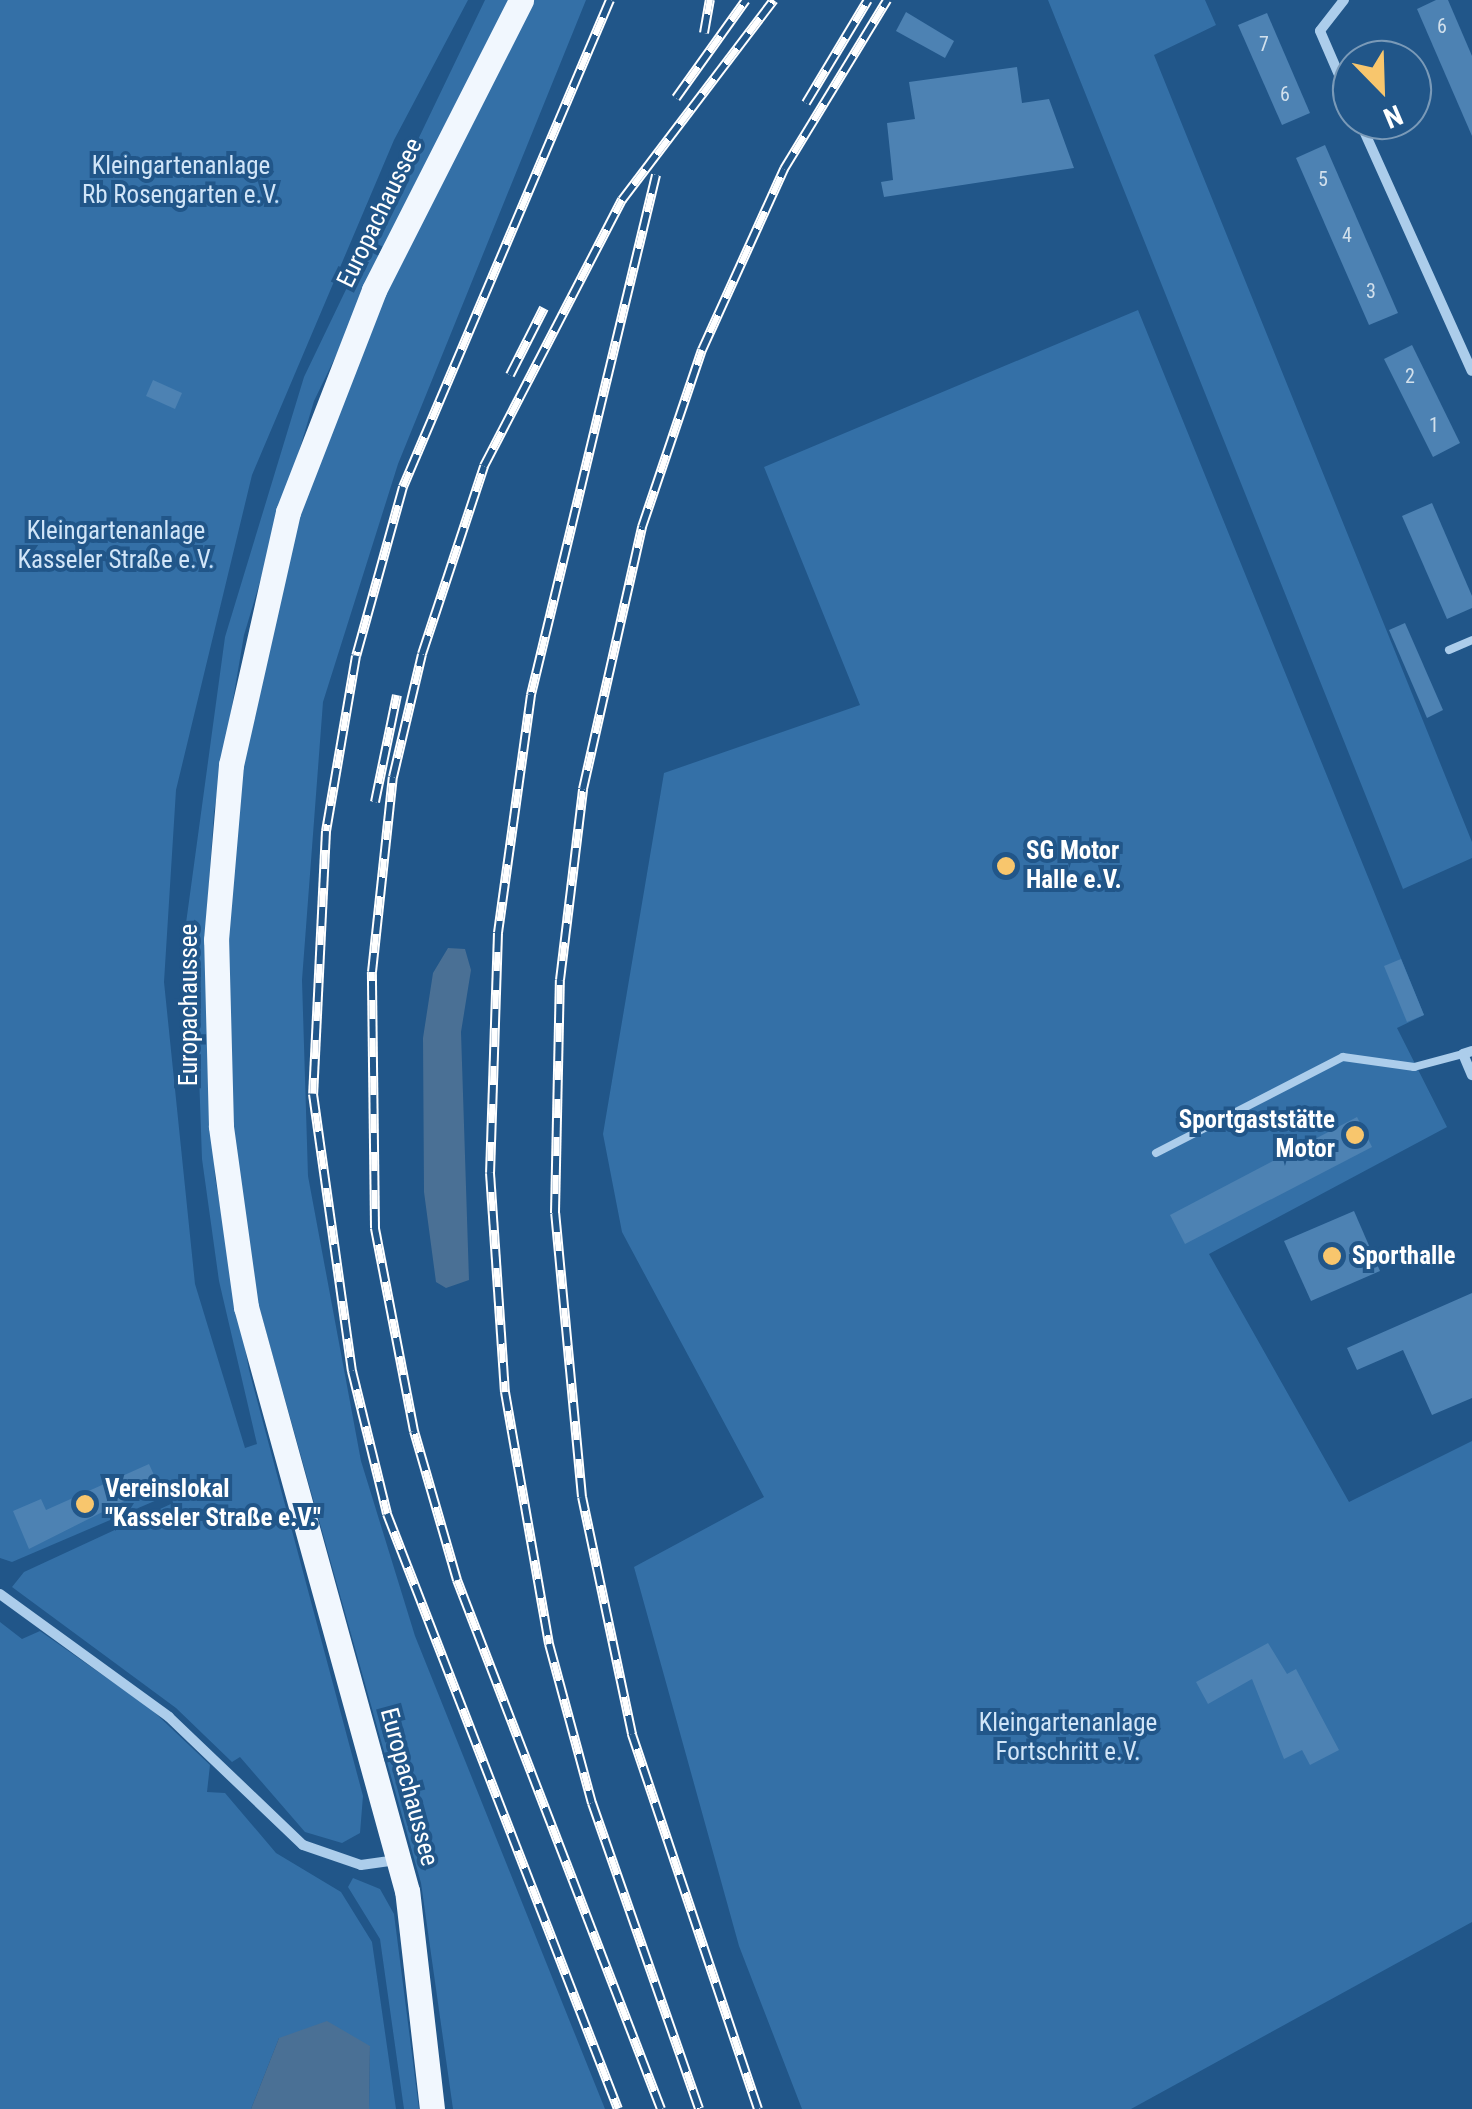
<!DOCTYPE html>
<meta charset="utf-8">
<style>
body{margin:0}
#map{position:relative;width:1472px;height:2109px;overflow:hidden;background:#215689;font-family:"Roboto Condensed",sans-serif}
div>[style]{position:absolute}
.green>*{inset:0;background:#3470a7}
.water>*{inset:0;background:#4a7095}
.building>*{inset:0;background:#4d82b3}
.lane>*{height:8px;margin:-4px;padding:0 4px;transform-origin:4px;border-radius:4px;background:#accdeb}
.street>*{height:10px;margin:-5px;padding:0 5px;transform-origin:5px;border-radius:5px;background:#accdeb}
.primary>*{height:25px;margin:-12.5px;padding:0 12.5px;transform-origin:12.5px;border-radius:12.5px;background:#f1f7fe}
.rail>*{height:10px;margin-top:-5px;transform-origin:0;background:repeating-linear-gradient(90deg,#215689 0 19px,#fff 0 38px);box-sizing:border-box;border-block:2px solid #fff}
.dots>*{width:28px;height:28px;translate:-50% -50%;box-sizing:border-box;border:5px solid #215689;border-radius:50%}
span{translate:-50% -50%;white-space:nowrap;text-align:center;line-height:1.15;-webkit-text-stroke:8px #215689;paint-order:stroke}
.number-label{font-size:20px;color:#d2e0ec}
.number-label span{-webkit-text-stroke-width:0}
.park-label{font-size:25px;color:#d1e5f8}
.street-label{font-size:25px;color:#fff}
.poi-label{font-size:25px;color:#fff;font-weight:700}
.left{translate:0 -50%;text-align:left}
.right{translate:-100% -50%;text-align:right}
.north{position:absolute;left:1332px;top:40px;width:100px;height:100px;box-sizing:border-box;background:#215689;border:2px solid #7a9ab8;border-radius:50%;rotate:157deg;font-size:28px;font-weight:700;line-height:40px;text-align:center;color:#fff}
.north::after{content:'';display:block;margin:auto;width:35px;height:45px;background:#f8c66d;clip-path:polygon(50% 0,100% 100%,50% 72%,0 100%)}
</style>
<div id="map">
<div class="green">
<div style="clip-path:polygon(0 0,468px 0,394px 140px,252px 475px,176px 790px,164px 982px,195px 1284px,245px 1448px,257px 1444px,219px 1281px,202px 1159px,195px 961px,184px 938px,225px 637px,304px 377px,485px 0,508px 0,314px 401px,244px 635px,214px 812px,205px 940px,215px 1177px,249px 1370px,363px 1796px,360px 1833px,342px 1843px,305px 1832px,240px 1757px,232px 1762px,176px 1708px,12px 1587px,24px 1572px,173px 1503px,171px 1494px,12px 1562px,0 1558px)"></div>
<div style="clip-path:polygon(532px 0,586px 0,398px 464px,323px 702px,302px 980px,308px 1176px,361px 1461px,415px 1636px,605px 2109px,453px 2109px,421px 1883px,254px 1289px,231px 1123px,226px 940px,245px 750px,298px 515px,383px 294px)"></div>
<div style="clip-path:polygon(1048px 0,1205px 0,1216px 25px,1154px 55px,1472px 842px,1472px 858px,1403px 889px)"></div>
<div style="clip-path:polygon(1138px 310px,1424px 1015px,1397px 1028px,1447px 1127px,1209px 1254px,1349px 1502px,1472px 1441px,1472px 1922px,1131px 2109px,802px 2109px,739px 1946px,634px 1567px,764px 1497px,622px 1232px,603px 1134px,664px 773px,860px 705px,764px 467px)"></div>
<div style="clip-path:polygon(0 1622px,22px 1639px,40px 1631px,151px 1709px,210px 1765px,207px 1792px,225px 1793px,276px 1853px,341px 1892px,372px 1942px,396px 2109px,369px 2109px,370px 2046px,279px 2038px,251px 2109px,0 2109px)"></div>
<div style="clip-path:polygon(353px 1878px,380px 1889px,394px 1914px,419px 2109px,404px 2109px,380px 1939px,348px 1887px)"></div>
</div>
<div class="water">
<div style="clip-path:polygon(448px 948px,465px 949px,471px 970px,461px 1032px,469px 1280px,446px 1288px,436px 1282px,424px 1192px,423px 1038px,433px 973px)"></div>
<div style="clip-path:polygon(327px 2021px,370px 2046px,369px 2109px,251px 2109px,279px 2038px)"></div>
</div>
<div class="building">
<div style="clip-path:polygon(1436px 0,1448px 0,1472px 56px,1472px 136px,1417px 9px)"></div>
<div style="clip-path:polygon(906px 12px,954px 41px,945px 58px,896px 31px)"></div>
<div style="clip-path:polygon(1267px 13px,1310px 113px,1282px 125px,1238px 25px)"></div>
<div style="clip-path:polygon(1017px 67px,1022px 103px,1049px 99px,1074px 168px,884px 197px,881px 182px,893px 180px,887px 123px,915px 119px,909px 82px)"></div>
<div style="clip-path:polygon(1325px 145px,1398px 313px,1369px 325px,1296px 158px)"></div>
<div style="clip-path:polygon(1412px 345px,1460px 443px,1433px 457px,1384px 359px)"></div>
<div style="clip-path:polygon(153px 380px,182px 393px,175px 409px,146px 396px)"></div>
<div style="clip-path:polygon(1432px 503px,1472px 596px,1472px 608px,1447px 619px,1402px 516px)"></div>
<div style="clip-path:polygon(1405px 623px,1443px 710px,1427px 718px,1389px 630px)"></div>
<div style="clip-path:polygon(1401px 959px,1424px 1015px,1407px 1022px,1384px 966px)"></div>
<div style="clip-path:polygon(1357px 1117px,1372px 1147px,1185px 1244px,1170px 1215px)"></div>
<div style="clip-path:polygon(1354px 1211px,1380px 1271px,1311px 1301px,1284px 1241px)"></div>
<div style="clip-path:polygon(1472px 1293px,1472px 1398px,1432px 1415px,1403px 1350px,1357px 1370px,1347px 1348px)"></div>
<div style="clip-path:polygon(149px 1464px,158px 1484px,29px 1549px,13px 1511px,41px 1499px,46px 1510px)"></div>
<div style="clip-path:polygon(1268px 1643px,1287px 1674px,1296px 1669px,1339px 1750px,1310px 1765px,1302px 1750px,1284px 1759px,1252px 1679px,1208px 1704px,1196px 1682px)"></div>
</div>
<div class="lane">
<div style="left:1449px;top:650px;width:25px;rotate:-23deg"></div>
<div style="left:1156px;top:1153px;width:210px;rotate:-27.2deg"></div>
<div style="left:1343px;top:1057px;width:72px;rotate:8deg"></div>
<div style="left:1414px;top:1067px;width:51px;rotate:-14.9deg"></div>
</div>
<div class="street">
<div style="left:1344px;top:0;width:39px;rotate:128deg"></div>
<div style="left:1320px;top:31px;width:81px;rotate:66.6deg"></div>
<div style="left:1359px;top:120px;width:275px;rotate:65.8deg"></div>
<div style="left:1472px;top:1051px;width:9px;rotate:162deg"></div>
<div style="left:1463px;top:1054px;width:23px;rotate:67deg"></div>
<div style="left:0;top:1594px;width:209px;rotate:36deg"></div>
<div style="left:169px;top:1717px;width:185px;rotate:43.7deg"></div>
<div style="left:303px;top:1845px;width:61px;rotate:19deg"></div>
<div style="left:361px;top:1865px;width:36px;rotate:-8deg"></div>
</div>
<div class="primary">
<div style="left:432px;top:2109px;width:219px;rotate:-96.5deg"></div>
<div style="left:407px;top:1891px;width:606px;rotate:-105.41deg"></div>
<div style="left:246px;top:1307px;width:183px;rotate:-97.9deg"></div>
<div style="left:221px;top:1126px;width:186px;rotate:-91.5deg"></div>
<div style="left:216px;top:940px;width:176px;rotate:-85.1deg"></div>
<div style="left:231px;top:765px;width:259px;rotate:-77.3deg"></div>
<div style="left:288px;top:512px;width:238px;rotate:-68.8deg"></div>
<div style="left:374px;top:290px;width:325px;rotate:-63.1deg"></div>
</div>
<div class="rail">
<div style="left:610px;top:0;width:529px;rotate:113.03deg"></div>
<div style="left:403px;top:487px;width:175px;rotate:105.5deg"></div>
<div style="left:356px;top:656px;width:178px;rotate:99.7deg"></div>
<div style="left:326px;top:831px;width:263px;rotate:92.8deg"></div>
<div style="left:313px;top:1094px;width:280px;rotate:82deg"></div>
<div style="left:352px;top:1371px;width:147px;rotate:76.2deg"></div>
<div style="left:387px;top:1514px;width:638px;rotate:68.78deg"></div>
<div style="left:704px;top:33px;width:34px;rotate:-80deg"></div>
<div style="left:676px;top:98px;width:120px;rotate:-54.5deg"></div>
<div style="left:806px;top:103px;width:120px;rotate:-59deg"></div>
<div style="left:656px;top:175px;width:535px;rotate:103.52deg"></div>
<div style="left:531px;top:695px;width:240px;rotate:97.9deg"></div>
<div style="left:498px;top:933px;width:240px;rotate:91.9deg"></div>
<div style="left:490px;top:1173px;width:220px;rotate:86.1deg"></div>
<div style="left:505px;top:1392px;width:256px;rotate:80.1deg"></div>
<div style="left:549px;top:1644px;width:165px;rotate:74.9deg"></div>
<div style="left:592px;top:1803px;width:324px;rotate:70.7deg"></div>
<div style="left:510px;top:375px;width:75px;rotate:-63.1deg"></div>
<div style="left:375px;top:802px;width:109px;rotate:-78.4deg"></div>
<div style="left:661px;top:2109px;width:567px;rotate:-111.09deg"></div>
<div style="left:457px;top:1580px;width:155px;rotate:-106.1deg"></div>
<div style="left:414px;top:1431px;width:207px;rotate:-100.9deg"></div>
<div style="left:375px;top:1228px;width:256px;rotate:-90.7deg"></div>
<div style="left:372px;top:972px;width:196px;rotate:-83.9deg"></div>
<div style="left:393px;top:777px;width:126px;rotate:-76.7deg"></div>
<div style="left:422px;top:654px;width:198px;rotate:-71.7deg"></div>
<div style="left:484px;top:466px;width:300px;rotate:-62.6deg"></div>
<div style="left:622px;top:200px;width:251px;rotate:-52.8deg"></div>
<div style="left:758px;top:2109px;width:396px;rotate:-108.6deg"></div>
<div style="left:632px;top:1734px;width:242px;rotate:-101.9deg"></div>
<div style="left:582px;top:1497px;width:285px;rotate:-95.4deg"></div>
<div style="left:555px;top:1213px;width:233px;rotate:-88.8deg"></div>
<div style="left:560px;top:980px;width:192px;rotate:-83.1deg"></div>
<div style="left:583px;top:789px;width:269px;rotate:-77.3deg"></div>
<div style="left:642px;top:527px;width:187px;rotate:-71.3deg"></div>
<div style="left:702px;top:350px;width:199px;rotate:-65.6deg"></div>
<div style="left:784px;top:169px;width:198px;rotate:-58.6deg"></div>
</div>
<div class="dots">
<div style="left:1006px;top:866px;background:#f8c66d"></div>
<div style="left:1355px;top:1135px;background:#f8c66d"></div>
<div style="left:1332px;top:1256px;background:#f8c66d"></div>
<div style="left:85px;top:1504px;background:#f8c66d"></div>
</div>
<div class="number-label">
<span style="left:1442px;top:26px">6</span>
<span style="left:1264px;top:44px">7</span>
<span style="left:1285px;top:94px">6</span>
<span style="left:1323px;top:179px">5</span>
<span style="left:1347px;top:235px">4</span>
<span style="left:1371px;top:291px">3</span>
<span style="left:1410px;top:376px">2</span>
<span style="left:1434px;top:425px">1</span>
</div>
<div class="park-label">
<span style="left:181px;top:181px">Kleingartenanlage<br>Rb Rosengarten e.V.</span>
<span style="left:116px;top:546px">Kleingartenanlage<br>Kasseler Straße e.V.</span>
<span style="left:1068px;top:1738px">Kleingartenanlage<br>Fortschritt e.V.</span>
</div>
<div class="street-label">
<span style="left:380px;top:213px;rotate:-64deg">Europachaussee</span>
<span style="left:189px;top:1005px;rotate:-90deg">Europachaussee</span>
<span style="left:409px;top:1787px;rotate:75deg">Europachaussee</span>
</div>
<div class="poi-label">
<span class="left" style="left:1026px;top:866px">SG Motor<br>Halle e.V.</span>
<span class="right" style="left:1335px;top:1135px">Sportgaststätte<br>Motor</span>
<span class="left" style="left:1352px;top:1256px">Sporthalle</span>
<span class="left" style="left:105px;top:1504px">Vereinslokal<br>"Kasseler Straße e.V."</span>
</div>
<div class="north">N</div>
</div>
